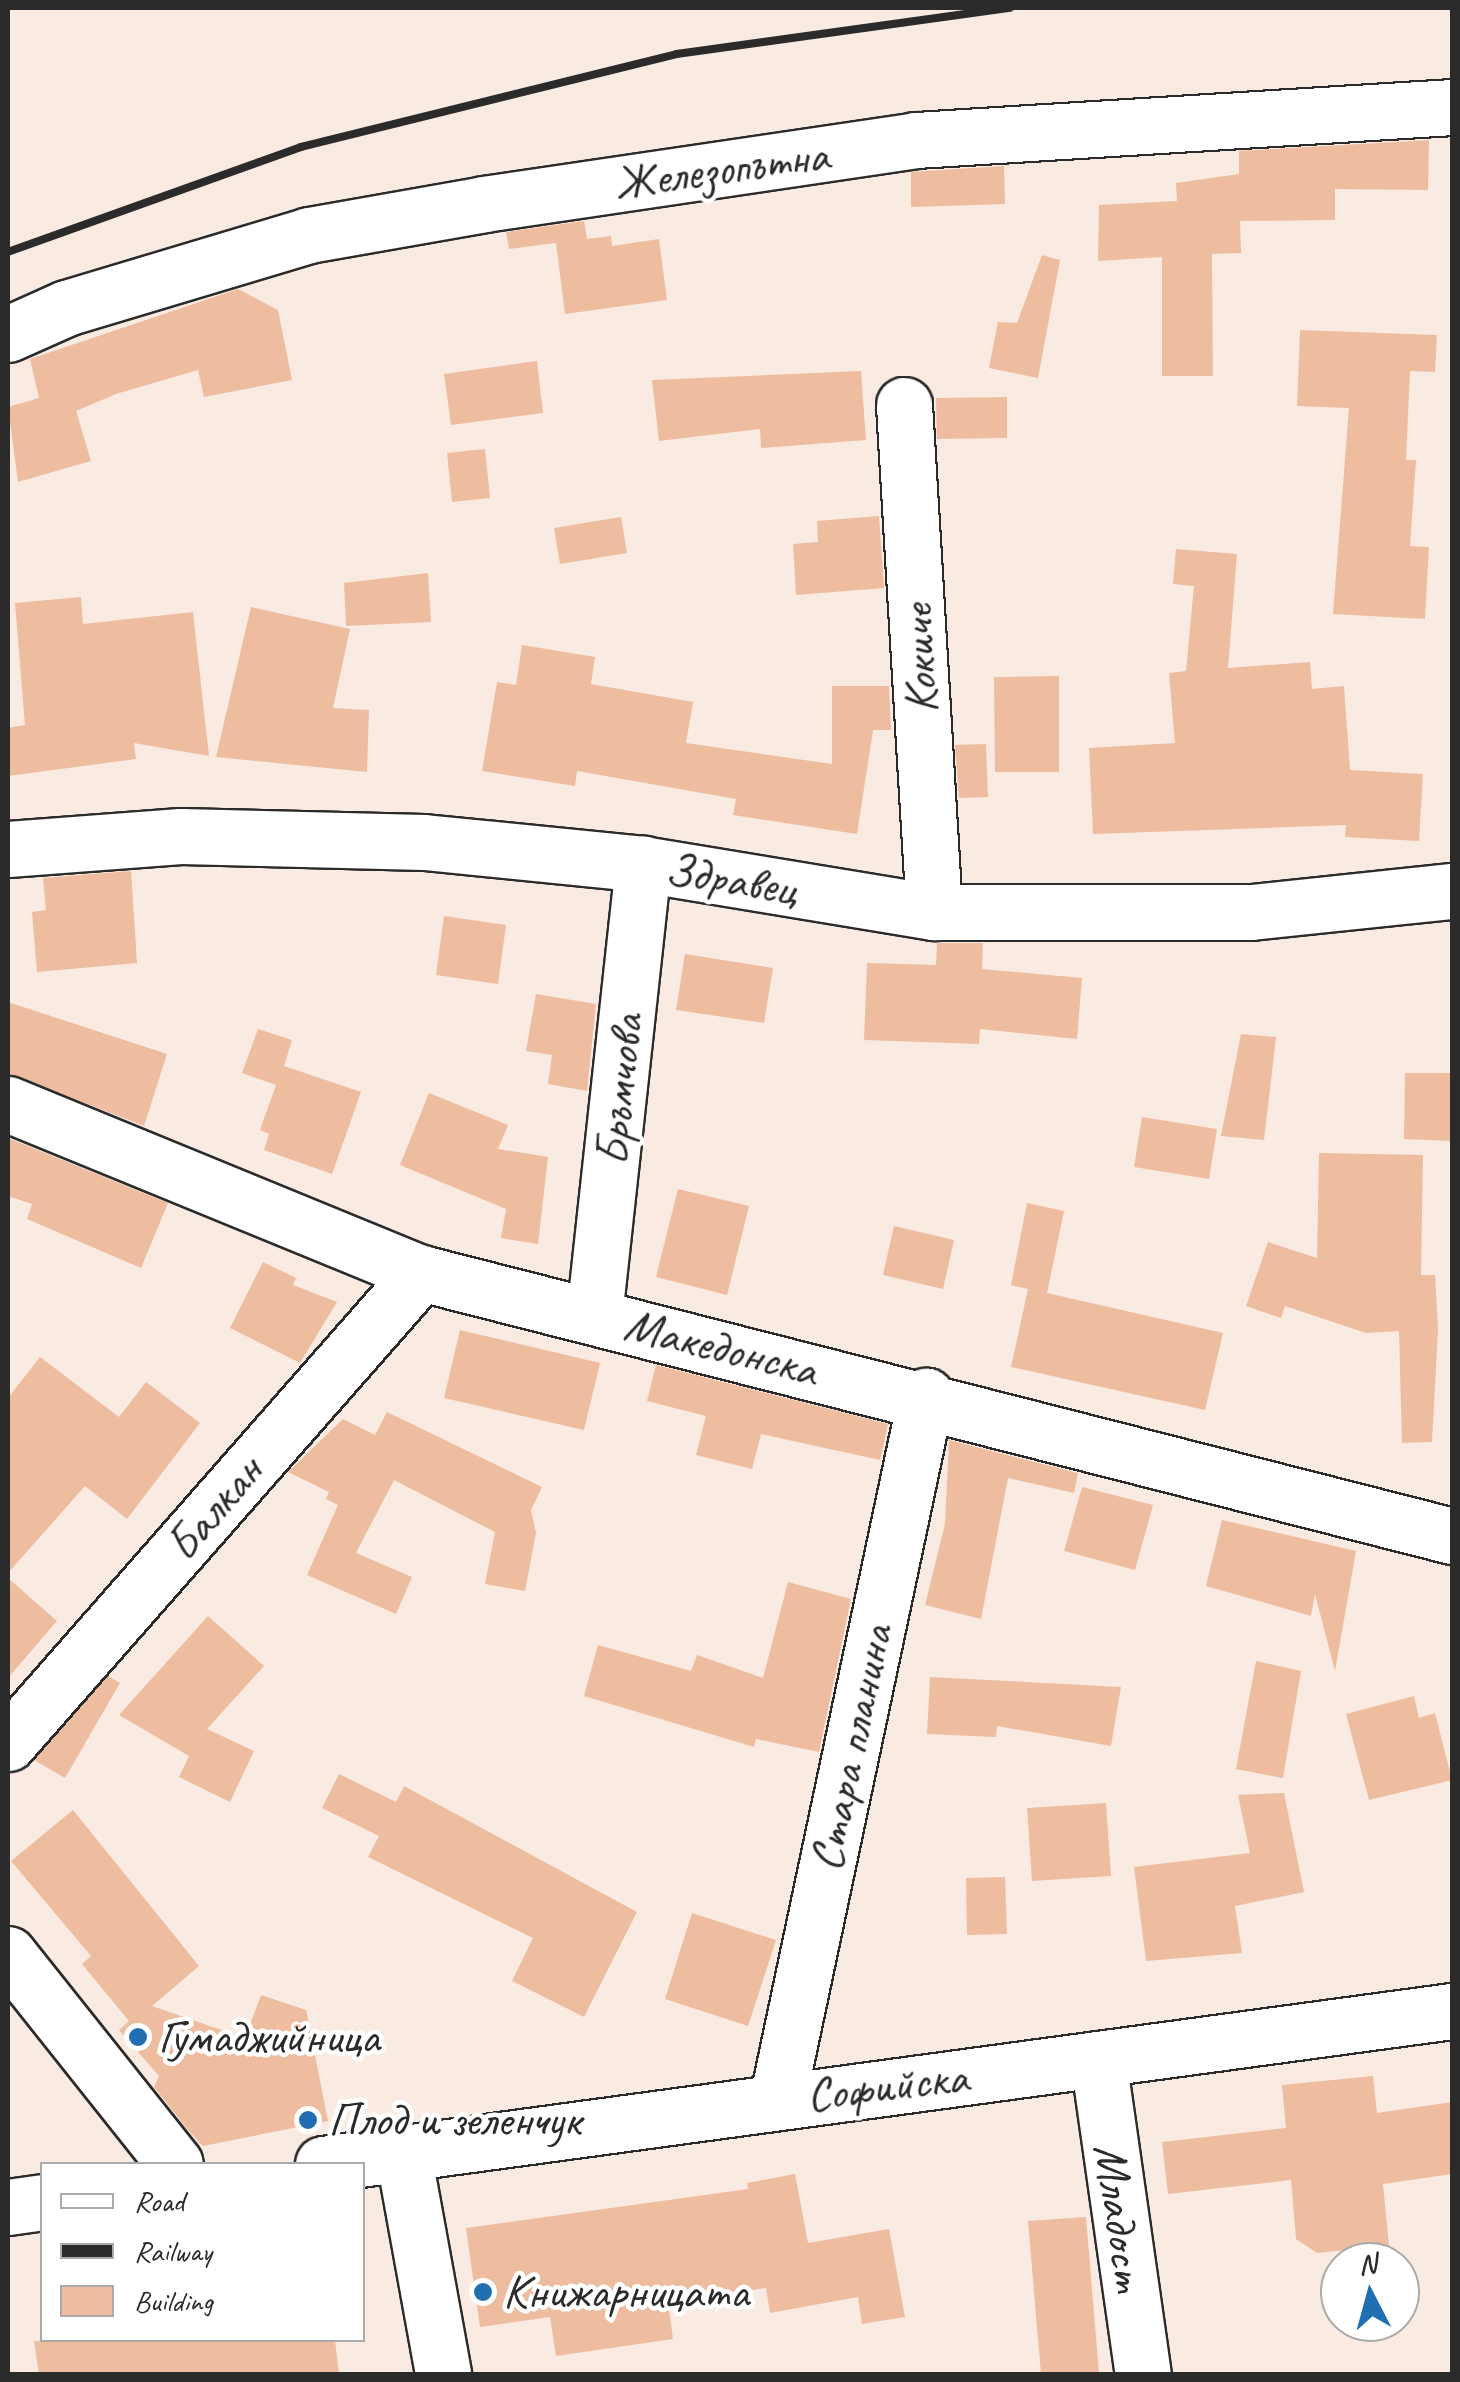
<!DOCTYPE html>
<meta charset="utf-8">
<style>
body{margin:0}
#map{position:relative;width:1460px;height:2382px;overflow:hidden;background:#faebe2;font-family:Caveat,sans-serif}
div>[style]{position:absolute}
.building>*{inset:0;background:#eebc9f}
.roads{filter:drop-shadow(2px 0 #2b2b2b) drop-shadow(-2px 0 #2b2b2b) drop-shadow(0 2px #2b2b2b) drop-shadow(0 -2px #2b2b2b)}
.minor>*{height:55px;margin:-27.5px;padding:0 27.5px;transform-origin:27.5px;border-radius:27.5px;background:#fff}
.rail>*{height:8px;margin:-4px;padding:0 4px;transform-origin:4px;border-radius:4px;background:#2b2b2b}
.dots>*{width:28px;height:28px;translate:-50% -50%;box-sizing:border-box;border:5px solid #fff;border-radius:50%}
span{translate:-50% -50%;white-space:nowrap;text-align:center;line-height:1.15;-webkit-text-stroke:9px #fff;paint-order:stroke}
.street-label{font-size:48px;color:#2b2b2b}
.poi-label{font-size:48px;color:#2b2b2b}
.left{translate:0 -50%;text-align:left}
.frame{position:absolute;inset:0;border:10px solid #2b2b2b;pointer-events:none}
.legend{position:absolute;left:40px;top:2162px;width:325px;height:180px;box-sizing:border-box;background:#fff;border:2px solid #aaa;margin:0;padding:12px 18px;list-style:none;font-size:30px;color:#2b2b2b}
.legend li{display:flex;align-items:center;gap:20px;height:50px}
.legend b{width:50px;border:2px solid #aaa}
.north{position:absolute;left:1320px;top:2242px;width:100px;height:100px;box-sizing:border-box;background:#fff;border:2px solid #aaa;border-radius:50%;rotate:354deg;font-size:28px;font-weight:700;line-height:40px;text-align:center;color:#2b2b2b}
.north::after{content:'';display:block;margin:auto;width:35px;height:45px;background:#1f6fb2;clip-path:polygon(50% 0,100% 100%,50% 72%,0 100%)}
</style>
<div id="map">
<div class="building">
<div style="clip-path:polygon(1429px 140px,1428px 190px,1335px 189px,1335px 220px,1240px 221px,1241px 253px,1212px 254px,1213px 376px,1162px 376px,1162px 257px,1098px 261px,1099px 205px,1177px 201px,1176px 183px,1239px 174px,1239px 151px)"></div>
<div style="clip-path:polygon(1004px 166px,1005px 204px,911px 207px,911px 172px)"></div>
<div style="clip-path:polygon(584px 221px,587px 239px,611px 236px,612px 246px,659px 239px,667px 300px,565px 314px,556px 243px,578px 240px,509px 249px,506px 232px)"></div>
<div style="clip-path:polygon(1042px 255px,1060px 260px,1038px 378px,989px 368px,998px 322px,1017px 323px)"></div>
<div style="clip-path:polygon(238px 289px,278px 310px,292px 380px,204px 397px,198px 370px,116px 394px,76px 411px,91px 461px,18px 482px,8px 407px,39px 398px,30px 359px)"></div>
<div style="clip-path:polygon(1300px 330px,1437px 335px,1435px 372px,1410px 371px,1406px 460px,1416px 460px,1410px 546px,1429px 547px,1425px 619px,1333px 614px,1349px 408px,1297px 406px)"></div>
<div style="clip-path:polygon(537px 361px,543px 413px,451px 425px,444px 374px)"></div>
<div style="clip-path:polygon(861px 371px,866px 440px,761px 448px,760px 429px,659px 441px,652px 380px)"></div>
<div style="clip-path:polygon(1007px 397px,1007px 438px,937px 439px,936px 398px)"></div>
<div style="clip-path:polygon(485px 449px,490px 498px,452px 502px,447px 453px)"></div>
<div style="clip-path:polygon(879px 516px,884px 588px,796px 595px,793px 544px,818px 542px,817px 521px)"></div>
<div style="clip-path:polygon(621px 517px,627px 553px,560px 564px,554px 528px)"></div>
<div style="clip-path:polygon(1176px 549px,1237px 554px,1228px 668px,1310px 662px,1312px 689px,1344px 686px,1350px 770px,1423px 774px,1419px 841px,1345px 837px,1346px 825px,1093px 834px,1089px 748px,1175px 743px,1169px 673px,1186px 671px,1194px 586px,1173px 584px)"></div>
<div style="clip-path:polygon(428px 573px,431px 622px,346px 626px,344px 583px)"></div>
<div style="clip-path:polygon(81px 597px,83px 624px,193px 612px,209px 756px,134px 743px,136px 759px,8px 776px,8px 728px,25px 725px,15px 603px)"></div>
<div style="clip-path:polygon(251px 607px,350px 629px,333px 708px,369px 710px,367px 772px,216px 757px)"></div>
<div style="clip-path:polygon(522px 645px,595px 657px,591px 684px,693px 702px,686px 743px,832px 764px,832px 686px,889px 686px,891px 730px,873px 730px,857px 834px,733px 815px,736px 799px,577px 771px,575px 786px,482px 771px,497px 682px,516px 685px)"></div>
<div style="clip-path:polygon(1059px 676px,1059px 772px,995px 772px,994px 677px)"></div>
<div style="clip-path:polygon(986px 744px,988px 797px,959px 798px,955px 745px)"></div>
<div style="clip-path:polygon(131px 871px,137px 963px,37px 972px,32px 912px,46px 910px,43px 878px)"></div>
<div style="clip-path:polygon(444px 916px,506px 925px,498px 984px,436px 975px)"></div>
<div style="clip-path:polygon(937px 943px,983px 943px,982px 969px,1082px 978px,1077px 1039px,980px 1029px,979px 1044px,864px 1040px,867px 963px,936px 965px)"></div>
<div style="clip-path:polygon(685px 954px,773px 968px,764px 1023px,676px 1010px)"></div>
<div style="clip-path:polygon(536px 994px,596px 1004px,587px 1091px,548px 1084px,552px 1055px,526px 1051px)"></div>
<div style="clip-path:polygon(8px 1002px,167px 1054px,144px 1126px,8px 1073px)"></div>
<div style="clip-path:polygon(258px 1029px,292px 1040px,284px 1066px,361px 1092px,332px 1174px,264px 1150px,269px 1134px,260px 1130px,276px 1085px,242px 1073px)"></div>
<div style="clip-path:polygon(1241px 1034px,1276px 1037px,1264px 1140px,1221px 1136px)"></div>
<div style="clip-path:polygon(1405px 1073px,1452px 1073px,1451px 1141px,1404px 1139px)"></div>
<div style="clip-path:polygon(429px 1093px,508px 1125px,498px 1149px,548px 1157px,538px 1244px,501px 1238px,506px 1209px,400px 1165px)"></div>
<div style="clip-path:polygon(1142px 1117px,1217px 1129px,1209px 1179px,1134px 1167px)"></div>
<div style="clip-path:polygon(8px 1138px,168px 1203px,141px 1268px,27px 1219px,32px 1204px,8px 1196px)"></div>
<div style="clip-path:polygon(1319px 1153px,1423px 1155px,1421px 1275px,1435px 1275px,1438px 1330px,1432px 1442px,1402px 1443px,1399px 1331px,1366px 1333px,1285px 1306px,1281px 1318px,1246px 1306px,1268px 1242px,1317px 1258px)"></div>
<div style="clip-path:polygon(678px 1189px,749px 1206px,727px 1295px,656px 1277px)"></div>
<div style="clip-path:polygon(1027px 1203px,1064px 1211px,1047px 1293px,1223px 1333px,1205px 1410px,1011px 1367px,1028px 1289px,1011px 1285px)"></div>
<div style="clip-path:polygon(894px 1226px,954px 1240px,943px 1289px,883px 1275px)"></div>
<div style="clip-path:polygon(263px 1262px,296px 1278px,293px 1285px,337px 1302px,300px 1363px,230px 1328px)"></div>
<div style="clip-path:polygon(460px 1330px,600px 1363px,584px 1430px,444px 1398px)"></div>
<div style="clip-path:polygon(40px 1357px,119px 1417px,146px 1382px,200px 1423px,127px 1519px,85px 1486px,8px 1573px,8px 1398px)"></div>
<div style="clip-path:polygon(656px 1365px,888px 1424px,880px 1460px,761px 1434px,752px 1469px,696px 1455px,706px 1416px,647px 1401px)"></div>
<div style="clip-path:polygon(387px 1412px,542px 1487px,531px 1510px,536px 1533px,525px 1591px,485px 1584px,495px 1532px,394px 1480px,356px 1553px,412px 1577px,396px 1614px,307px 1575px,338px 1505px,326px 1499px,329px 1492px,288px 1472px,343px 1419px,375px 1435px)"></div>
<div style="clip-path:polygon(949px 1440px,1078px 1473px,1074px 1493px,1008px 1478px,981px 1619px,925px 1605px,945px 1524px)"></div>
<div style="clip-path:polygon(1082px 1487px,1153px 1505px,1135px 1570px,1064px 1551px)"></div>
<div style="clip-path:polygon(1222px 1520px,1356px 1551px,1335px 1671px,1315px 1594px,1311px 1616px,1206px 1586px)"></div>
<div style="clip-path:polygon(8px 1578px,57px 1621px,8px 1678px)"></div>
<div style="clip-path:polygon(788px 1582px,851px 1599px,819px 1752px,756px 1739px,754px 1747px,584px 1696px,598px 1645px,691px 1671px,697px 1655px,763px 1678px)"></div>
<div style="clip-path:polygon(208px 1616px,264px 1666px,207px 1729px,254px 1751px,230px 1802px,179px 1777px,189px 1756px,119px 1715px)"></div>
<div style="clip-path:polygon(1256px 1661px,1301px 1671px,1283px 1778px,1236px 1769px)"></div>
<div style="clip-path:polygon(108px 1676px,120px 1683px,65px 1778px,34px 1760px)"></div>
<div style="clip-path:polygon(930px 1677px,1121px 1687px,1111px 1746px,997px 1726px,996px 1737px,927px 1734px)"></div>
<div style="clip-path:polygon(1414px 1696px,1419px 1718px,1435px 1713px,1452px 1780px,1369px 1800px,1346px 1714px)"></div>
<div style="clip-path:polygon(339px 1774px,396px 1802px,404px 1786px,637px 1912px,584px 2017px,512px 1981px,533px 1938px,368px 1857px,379px 1836px,322px 1808px)"></div>
<div style="clip-path:polygon(1284px 1793px,1304px 1892px,1235px 1906px,1242px 1953px,1146px 1961px,1134px 1867px,1250px 1853px,1238px 1795px)"></div>
<div style="clip-path:polygon(1106px 1803px,1111px 1876px,1032px 1881px,1027px 1808px)"></div>
<div style="clip-path:polygon(73px 1810px,199px 1966px,152px 2006px,245px 2038px,261px 1995px,306px 2010px,328px 2121px,203px 2146px,188px 2130px,154px 2087px,159px 2076px,119px 2030px,129px 2021px,82px 1964px,91px 1956px,11px 1861px)"></div>
<div style="clip-path:polygon(1005px 1877px,1007px 1934px,967px 1935px,966px 1878px)"></div>
<div style="clip-path:polygon(692px 1913px,776px 1940px,748px 2026px,665px 1999px)"></div>
<div style="clip-path:polygon(1373px 2076px,1377px 2113px,1452px 2102px,1452px 2174px,1383px 2184px,1389px 2246px,1317px 2253px,1296px 2239px,1291px 2180px,1168px 2194px,1162px 2142px,1286px 2128px,1282px 2085px)"></div>
<div style="clip-path:polygon(795px 2174px,808px 2243px,889px 2229px,905px 2317px,862px 2324px,858px 2297px,770px 2313px,766px 2288px,668px 2302px,673px 2339px,556px 2356px,550px 2317px,480px 2327px,466px 2228px,748px 2189px,747px 2183px)"></div>
<div style="clip-path:polygon(1086px 2217px,1099px 2374px,1041px 2374px,1028px 2221px)"></div>
<div style="clip-path:polygon(109px 2340px,335px 2340px,339px 2374px,39px 2374px,34px 2341px)"></div>
</div>
<div class="roads">
<div class="minor">
<div style="left:8px;top:334px;width:64px;rotate:-24.1deg"></div>
<div style="left:66px;top:308px;width:254px;rotate:-16.7deg"></div>
<div style="left:309px;top:235px;width:178px;rotate:-10deg"></div>
<div style="left:484px;top:204px;width:437px;rotate:-8.4deg"></div>
<div style="left:916px;top:140px;width:537px;rotate:-3.52deg"></div>
<div style="left:904px;top:405px;width:508px;rotate:86.61deg"></div>
<div style="left:8px;top:849px;width:173px;rotate:-4.3deg"></div>
<div style="left:181px;top:836px;width:243px;rotate:1.4deg"></div>
<div style="left:424px;top:842px;width:220px;rotate:5.7deg"></div>
<div style="left:643px;top:864px;width:295px;rotate:9.4deg"></div>
<div style="left:934px;top:912px;width:317px"></div>
<div style="left:1251px;top:912px;width:202px;rotate:-6deg"></div>
<div style="left:8px;top:1104px;width:446px;rotate:22.3deg"></div>
<div style="left:421px;top:1273px;width:1064px;rotate:14.31deg"></div>
<div style="left:594px;top:1316px;width:455px;rotate:-83.8deg"></div>
<div style="left:8px;top:1743px;width:626px;rotate:-48.69deg"></div>
<div style="left:8px;top:1954px;width:268px;rotate:51.5deg"></div>
<div style="left:1098px;top:2059px;width:318px;rotate:81.9deg"></div>
<div style="left:777px;top:2101px;width:721px;rotate:-78.07deg"></div>
<div style="left:403px;top:2153px;width:225px;rotate:79.7deg"></div>
<div style="left:323px;top:2164px;width:1139px;rotate:-7.72deg"></div>
<div style="left:8px;top:2207px;width:34px;rotate:-8deg"></div>
</div>
</div>
<div class="rail">
<div style="left:8px;top:252px;width:311px;rotate:-19.7deg"></div>
<div style="left:301px;top:147px;width:387px;rotate:-13.9deg"></div>
<div style="left:677px;top:54px;width:336px;rotate:-7.9deg"></div>
</div>
<div class="dots">
<div style="left:138px;top:2037px;background:#1f6fb2"></div>
<div style="left:308px;top:2120px;background:#1f6fb2"></div>
<div style="left:483px;top:2292px;background:#1f6fb2"></div>
</div>
<div class="street-label">
<span style="left:721px;top:169px;rotate:-8deg">Железопътна</span>
<span style="left:919px;top:659px;rotate:-93deg">Кокиче</span>
<span style="left:731px;top:879px;rotate:9deg">Здравец</span>
<span style="left:619px;top:1090px;rotate:-84deg">Бръмчова</span>
<span style="left:721px;top:1347px;rotate:14deg">Македонска</span>
<span style="left:214px;top:1508px;rotate:-49deg">Балкан</span>
<span style="left:851px;top:1748px;rotate:-78deg">Стара планина</span>
<span style="left:887px;top:2086px;rotate:-7deg">Софийска</span>
<span style="left:1120px;top:2217px;rotate:82deg">Младост</span>
</div>
<div class="poi-label">
<span class="left" style="left:158px;top:2037px">Гумаджийница</span>
<span class="left" style="left:328px;top:2120px">Плод и зеленчук</span>
<span class="left" style="left:503px;top:2292px">Книжарницата</span>
</div>
<div class="frame"></div>
<ul class="legend">
<li><b style="height:12px;background:#fff"></b>Road</li>
<li><b style="height:12px;background:#2b2b2b"></b>Railway</li>
<li><b style="height:28px;background:#eebc9f"></b>Building</li>
</ul>
<div class="north">N</div>
</div>
